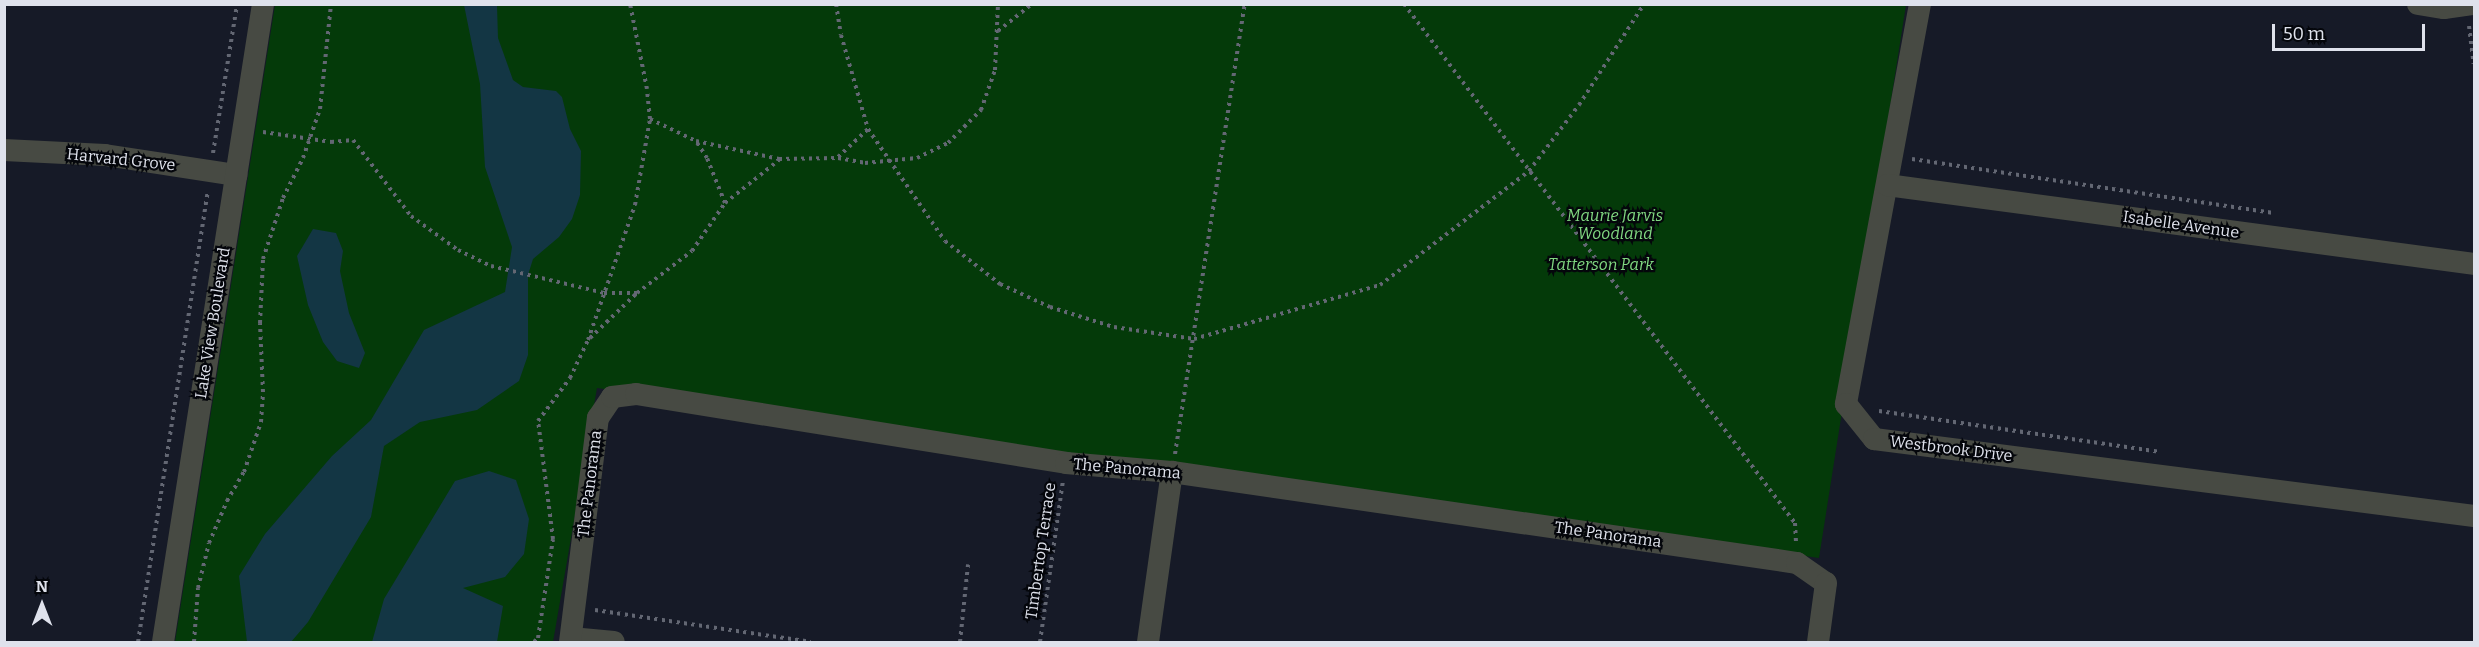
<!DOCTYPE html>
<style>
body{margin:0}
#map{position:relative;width:2479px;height:647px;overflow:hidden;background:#161a27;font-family:Bitter,serif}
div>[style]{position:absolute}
.green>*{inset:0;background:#043a09}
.water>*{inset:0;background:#133644}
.path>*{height:4px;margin-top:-2px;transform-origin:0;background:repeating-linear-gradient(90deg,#636773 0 3px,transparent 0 7.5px)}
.minor>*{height:22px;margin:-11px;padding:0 11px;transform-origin:11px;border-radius:11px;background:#474a43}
span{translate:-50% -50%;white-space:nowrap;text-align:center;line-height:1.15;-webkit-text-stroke:4.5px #04060b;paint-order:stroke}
.street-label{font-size:16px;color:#dfe2ec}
.park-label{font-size:16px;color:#81d881;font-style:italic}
.frame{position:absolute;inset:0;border:6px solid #dfe2ec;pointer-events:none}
.north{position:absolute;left:12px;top:575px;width:60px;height:60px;-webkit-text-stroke:4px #04060b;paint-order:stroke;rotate:0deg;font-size:16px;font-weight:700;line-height:24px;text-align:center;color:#dfe2ec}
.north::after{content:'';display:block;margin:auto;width:21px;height:27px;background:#dfe2ec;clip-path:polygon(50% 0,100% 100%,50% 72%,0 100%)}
.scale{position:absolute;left:2272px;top:24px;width:153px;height:27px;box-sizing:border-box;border:3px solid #dfe2ec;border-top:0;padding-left:8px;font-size:18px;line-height:21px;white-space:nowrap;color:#dfe2ec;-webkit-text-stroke:4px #04060b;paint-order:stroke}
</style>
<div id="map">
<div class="green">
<div style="clip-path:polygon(275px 5px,1906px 5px,1819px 558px,597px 388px,553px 642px,175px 642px)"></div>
</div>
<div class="water">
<div style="clip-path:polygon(464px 5px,497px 5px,498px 38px,513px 80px,523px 87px,556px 91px,562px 97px,570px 129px,581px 151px,580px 195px,572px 219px,559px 237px,533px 259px,528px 275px,528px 355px,519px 381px,477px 410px,420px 422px,384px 446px,371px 517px,308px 622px,291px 642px,247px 642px,239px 576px,265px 534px,332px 456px,371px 420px,424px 330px,505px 292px,512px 247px,485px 167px,480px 84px)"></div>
<div style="clip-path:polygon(313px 229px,336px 233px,343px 251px,340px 271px,349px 313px,365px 353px,359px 368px,337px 361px,323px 342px,308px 305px,297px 256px)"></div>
<div style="clip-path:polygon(489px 471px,516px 480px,529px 519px,524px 554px,505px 577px,463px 588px,503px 606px,497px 642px,372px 642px,384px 599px,455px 481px)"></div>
</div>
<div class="path">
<div style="left:836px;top:4px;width:31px;rotate:81deg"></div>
<div style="left:841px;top:35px;width:98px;rotate:74deg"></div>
<div style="left:868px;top:129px;width:136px;rotate:55.5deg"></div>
<div style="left:945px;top:241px;width:70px;rotate:38deg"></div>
<div style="left:1000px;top:284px;width:55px;rotate:24.7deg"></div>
<div style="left:1050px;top:307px;width:67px;rotate:17.4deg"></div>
<div style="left:1114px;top:327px;width:81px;rotate:8.5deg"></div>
<div style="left:1194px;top:339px;width:194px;rotate:-16.2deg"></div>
<div style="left:1380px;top:285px;width:188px;rotate:-37.4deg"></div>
<div style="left:1529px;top:171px;width:83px;rotate:-52.9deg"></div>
<div style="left:1579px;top:105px;width:120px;rotate:-57.2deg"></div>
<div style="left:1404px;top:4px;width:650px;rotate:53.01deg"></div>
<div style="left:1795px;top:523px;width:21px;rotate:87deg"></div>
<div style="left:2469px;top:26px;width:38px;rotate:83deg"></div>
<div style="left:998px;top:31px;width:43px;rotate:-38.5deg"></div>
<div style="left:650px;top:119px;width:51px;rotate:25.6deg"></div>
<div style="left:696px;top:141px;width:85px;rotate:12.2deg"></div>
<div style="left:779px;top:159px;width:59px;rotate:-1deg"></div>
<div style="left:838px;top:158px;width:27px;rotate:10deg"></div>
<div style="left:865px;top:163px;width:52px;rotate:-5.5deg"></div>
<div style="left:917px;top:158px;width:34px;rotate:-26deg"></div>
<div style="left:948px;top:143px;width:47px;rotate:-45deg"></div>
<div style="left:981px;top:110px;width:42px;rotate:-70.7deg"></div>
<div style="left:995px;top:70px;width:66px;rotate:-87.4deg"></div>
<div style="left:263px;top:132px;width:69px;rotate:8.4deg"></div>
<div style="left:331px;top:142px;width:22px;rotate:-5deg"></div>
<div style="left:353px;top:140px;width:96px;rotate:52.7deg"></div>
<div style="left:411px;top:216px;width:58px;rotate:35.9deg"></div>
<div style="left:458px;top:250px;width:37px;rotate:26deg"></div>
<div style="left:491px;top:266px;width:116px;rotate:13.4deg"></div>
<div style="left:604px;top:293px;width:33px"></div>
<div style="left:637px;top:293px;width:69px;rotate:-37.4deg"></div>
<div style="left:692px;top:251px;width:58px;rotate:-55.5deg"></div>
<div style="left:725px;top:203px;width:48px;rotate:-111.8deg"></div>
<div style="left:707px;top:158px;width:20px;rotate:-123deg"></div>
<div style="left:213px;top:153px;width:151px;rotate:-80.8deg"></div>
<div style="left:838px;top:157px;width:41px;rotate:-43deg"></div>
<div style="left:1912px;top:159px;width:364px;rotate:8.5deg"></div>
<div style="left:725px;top:203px;width:69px;rotate:-38.5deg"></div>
<div style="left:590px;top:338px;width:65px;rotate:-43.8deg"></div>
<div style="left:1879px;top:411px;width:283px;rotate:8.3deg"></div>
<div style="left:1175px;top:454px;width:455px;rotate:-81.2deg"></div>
<div style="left:595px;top:610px;width:218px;rotate:8.4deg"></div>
<div style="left:138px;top:642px;width:457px;rotate:-81.2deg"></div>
<div style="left:194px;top:642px;width:54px;rotate:-85.8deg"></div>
<div style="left:198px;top:588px;width:46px;rotate:-76.3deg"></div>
<div style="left:209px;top:543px;width:46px;rotate:-66.8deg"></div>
<div style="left:227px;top:501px;width:34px;rotate:-60deg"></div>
<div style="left:244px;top:472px;width:53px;rotate:-71.2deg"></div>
<div style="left:261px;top:422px;width:30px;rotate:-86deg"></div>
<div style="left:263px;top:392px;width:69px;rotate:-92.5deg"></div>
<div style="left:260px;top:323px;width:64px;rotate:-87.3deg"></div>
<div style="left:263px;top:259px;width:64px;rotate:-71.8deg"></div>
<div style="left:283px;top:198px;width:45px;rotate:-63.4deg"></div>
<div style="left:303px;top:158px;width:52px;rotate:-70.9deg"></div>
<div style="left:320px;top:109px;width:106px;rotate:-84deg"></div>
<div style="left:534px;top:642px;width:6px;rotate:-45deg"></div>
<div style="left:538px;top:638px;width:100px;rotate:-81.4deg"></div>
<div style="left:553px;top:539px;width:119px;rotate:-97.2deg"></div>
<div style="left:538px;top:421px;width:54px;rotate:-53.3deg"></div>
<div style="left:570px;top:378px;width:42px;rotate:-64.7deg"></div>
<div style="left:588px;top:340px;width:143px;rotate:-70.8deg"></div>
<div style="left:635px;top:205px;width:87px;rotate:-80.1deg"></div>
<div style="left:650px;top:119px;width:30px;rotate:-96deg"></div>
<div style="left:647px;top:89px;width:87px;rotate:-101.3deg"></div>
<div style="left:960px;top:642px;width:78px;rotate:-84.1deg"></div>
<div style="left:1040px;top:642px;width:163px;rotate:-81.9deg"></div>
</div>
<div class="minor">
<div style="left:1920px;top:4px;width:407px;rotate:100.5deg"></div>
<div style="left:1846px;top:404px;width:45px;rotate:51.3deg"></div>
<div style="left:1874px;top:439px;width:605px;rotate:7.31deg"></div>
<div style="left:2418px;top:4px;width:26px;rotate:9deg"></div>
<div style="left:2444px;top:8px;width:30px;rotate:-8deg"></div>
<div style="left:4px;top:150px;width:101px;rotate:2.8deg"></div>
<div style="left:105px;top:155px;width:133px;rotate:8.7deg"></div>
<div style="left:1887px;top:185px;width:592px;rotate:7.66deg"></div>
<div style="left:571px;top:638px;width:43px;rotate:5.3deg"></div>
<div style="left:163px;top:642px;width:646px;rotate:-81.09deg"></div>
<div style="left:570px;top:642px;width:226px;rotate:-82.9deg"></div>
<div style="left:598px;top:418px;width:25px;rotate:-56deg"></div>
<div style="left:612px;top:397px;width:24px;rotate:-7deg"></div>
<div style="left:636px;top:394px;width:436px;rotate:9.1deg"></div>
<div style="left:1066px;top:463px;width:106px;rotate:4.9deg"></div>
<div style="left:1172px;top:472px;width:632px;rotate:8.28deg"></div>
<div style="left:1797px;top:563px;width:35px;rotate:35deg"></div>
<div style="left:1826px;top:583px;width:60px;rotate:97.7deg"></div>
<div style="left:1148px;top:642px;width:172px;rotate:-82deg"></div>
</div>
<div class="street-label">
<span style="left:121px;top:160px;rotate:6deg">Harvard Grove</span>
<span style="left:2181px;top:225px;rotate:8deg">Isabelle Avenue</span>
<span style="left:213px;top:323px;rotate:-81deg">Lake View Boulevard</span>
<span style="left:1951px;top:449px;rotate:7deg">Westbrook Drive</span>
<span style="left:1127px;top:469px;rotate:5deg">The Panorama</span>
<span style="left:590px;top:484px;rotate:-83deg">The Panorama</span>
<span style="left:1608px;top:535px;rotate:8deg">The Panorama</span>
<span style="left:1041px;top:551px;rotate:-82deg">Timbertop Terrace</span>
</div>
<div class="park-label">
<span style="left:1615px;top:225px">Maurie Jarvis<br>Woodland</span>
<span style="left:1601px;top:265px">Tatterson Park</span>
</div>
<div class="frame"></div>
<div class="north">N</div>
<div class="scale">50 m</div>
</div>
